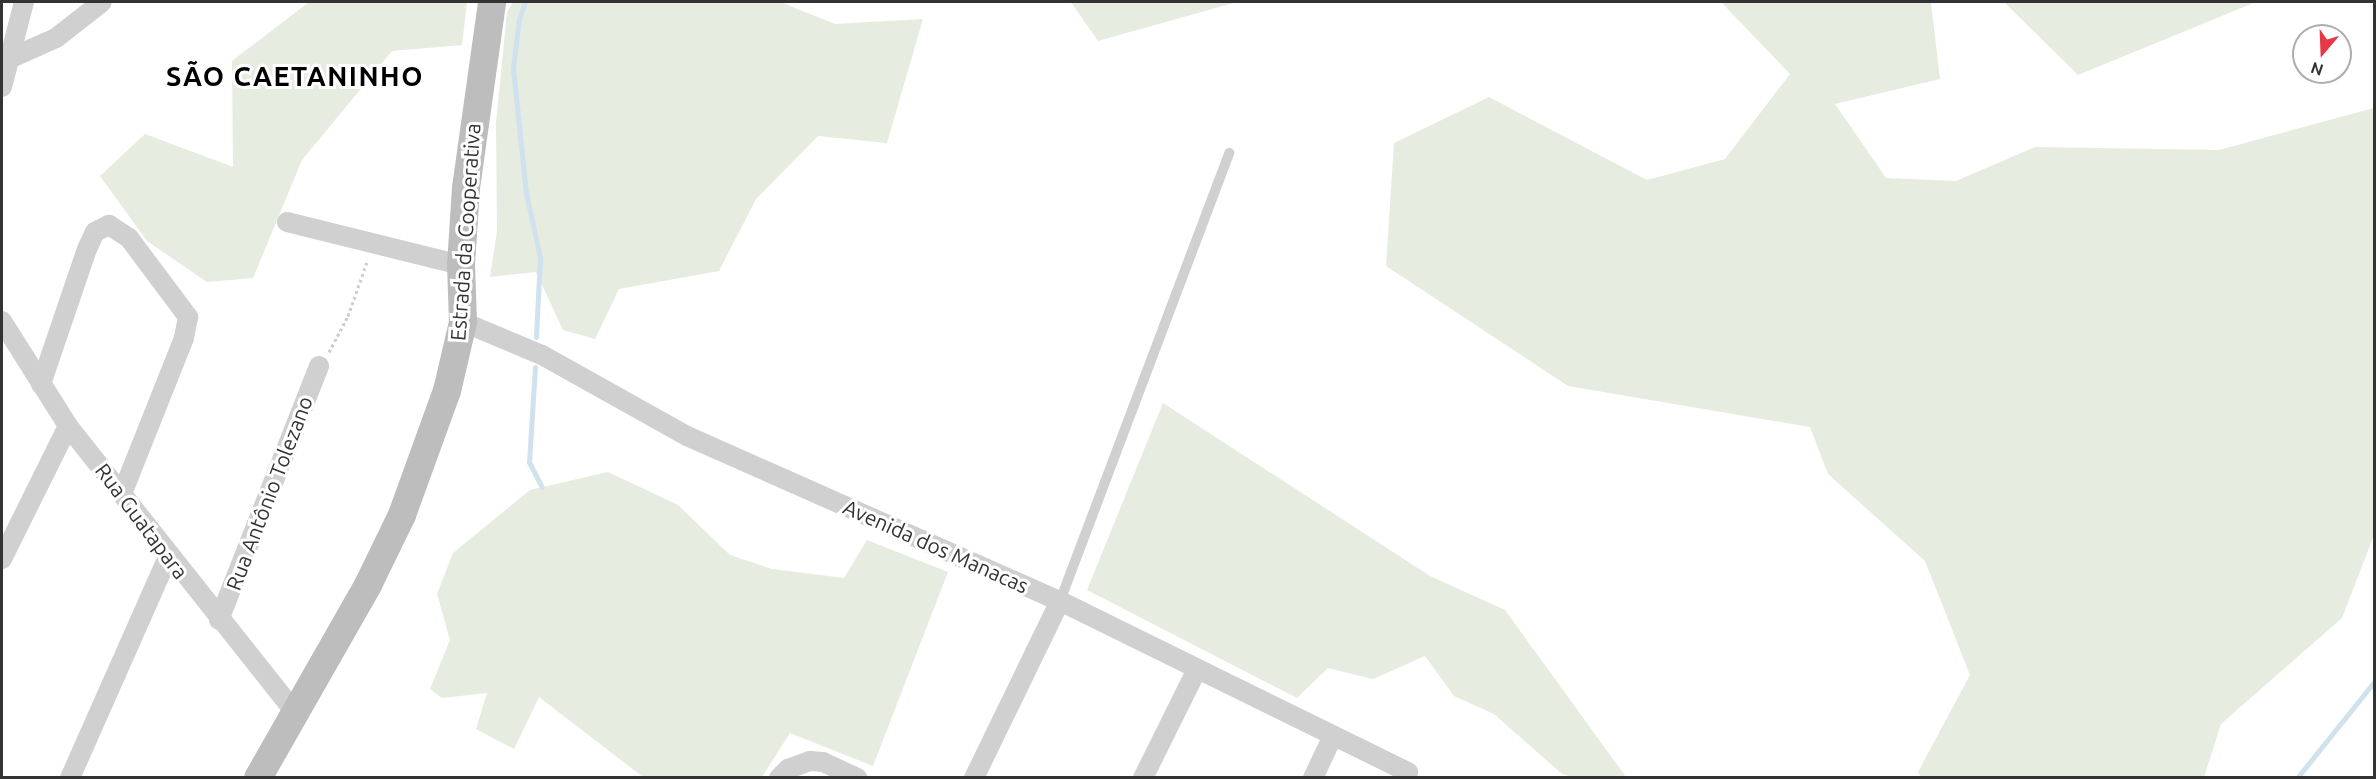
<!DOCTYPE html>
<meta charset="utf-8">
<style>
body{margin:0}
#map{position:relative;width:2376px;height:779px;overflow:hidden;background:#fff;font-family:Ubuntu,sans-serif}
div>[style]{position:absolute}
.green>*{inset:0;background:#e6ecdf}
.stream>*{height:5px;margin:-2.5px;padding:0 2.5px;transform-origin:2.5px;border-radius:2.5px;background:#cfe2ee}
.path>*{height:3px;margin-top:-1.5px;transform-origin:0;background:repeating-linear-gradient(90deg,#cdcdcd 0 3px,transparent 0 6px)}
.lane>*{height:10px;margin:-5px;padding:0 5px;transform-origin:5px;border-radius:5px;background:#d0d0d0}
.street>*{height:20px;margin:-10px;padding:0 10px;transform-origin:10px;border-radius:10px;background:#d0d0d0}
.secondary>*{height:28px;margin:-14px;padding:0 14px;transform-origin:14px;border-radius:14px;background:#bdbdbd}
span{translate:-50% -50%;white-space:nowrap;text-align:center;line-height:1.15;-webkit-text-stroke:6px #fff;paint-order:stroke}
.street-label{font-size:21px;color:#333}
.district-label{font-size:27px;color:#000;font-weight:700;letter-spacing:1.5px}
.frame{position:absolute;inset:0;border:3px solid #333;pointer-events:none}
.north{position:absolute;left:2292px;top:24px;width:60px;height:60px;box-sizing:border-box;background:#fff;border:2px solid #adadad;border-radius:50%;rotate:199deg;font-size:16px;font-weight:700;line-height:24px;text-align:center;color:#333}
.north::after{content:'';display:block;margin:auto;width:21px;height:27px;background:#e63946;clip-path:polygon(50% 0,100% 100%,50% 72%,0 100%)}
</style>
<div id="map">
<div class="green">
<div style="clip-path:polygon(309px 2px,467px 2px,462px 45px,392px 51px,302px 160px,253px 278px,207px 282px,147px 241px,100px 176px,145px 134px,233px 167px,232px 61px)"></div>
<div style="clip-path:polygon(513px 2px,780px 2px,835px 24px,923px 19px,887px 143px,818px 136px,756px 199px,719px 271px,619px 289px,595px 339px,563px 330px,536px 272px,490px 277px,497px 231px,496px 122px,507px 12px)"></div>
<div style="clip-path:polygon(1071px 2px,1237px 2px,1098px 41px)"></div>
<div style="clip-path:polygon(1721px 2px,1931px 2px,1940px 79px,1835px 104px,1886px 178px,1956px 181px,2035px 147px,2219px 150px,2374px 108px,2374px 535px,2342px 618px,2221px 724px,2204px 777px,1921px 777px,1918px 772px,1970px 675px,1925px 561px,1828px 474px,1810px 427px,1568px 386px,1386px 266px,1394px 143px,1489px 97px,1647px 180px,1725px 159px,1790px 74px)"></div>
<div style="clip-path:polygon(2004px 2px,2256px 2px,2078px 75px)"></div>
<div style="clip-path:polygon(1163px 403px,1430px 576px,1505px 610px,1626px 777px,1572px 777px,1562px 774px,1494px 714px,1454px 696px,1425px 656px,1373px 679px,1328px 668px,1297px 698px,1087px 590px)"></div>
<div style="clip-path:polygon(608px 472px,678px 505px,730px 555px,772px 569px,844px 578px,867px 540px,948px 572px,873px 766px,790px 733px,762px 777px,643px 777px,539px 697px,514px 749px,476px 729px,487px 693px,442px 698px,430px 689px,450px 640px,437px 594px,453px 553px,530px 490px)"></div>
</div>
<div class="stream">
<div style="left:525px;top:2px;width:18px;rotate:109deg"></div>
<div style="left:519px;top:19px;width:49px;rotate:97deg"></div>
<div style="left:513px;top:68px;width:126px;rotate:84.1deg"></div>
<div style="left:526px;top:193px;width:66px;rotate:77.7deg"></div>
<div style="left:540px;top:257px;width:80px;rotate:92.9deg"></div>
<div style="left:535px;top:367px;width:95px;rotate:93.6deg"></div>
<div style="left:529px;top:462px;width:28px;rotate:63deg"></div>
<div style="left:2297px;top:778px;width:123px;rotate:-51.3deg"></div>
</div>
<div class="path">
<div style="left:329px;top:352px;width:41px;rotate:-62.2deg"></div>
<div style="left:348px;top:316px;width:60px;rotate:-70.7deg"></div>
</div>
<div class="lane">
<div style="left:1060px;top:601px;width:479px;rotate:-69.3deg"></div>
</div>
<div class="street">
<div style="left:11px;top:58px;width:49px;rotate:-24deg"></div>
<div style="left:56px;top:38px;width:58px;rotate:-38deg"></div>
<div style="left:2px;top:87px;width:88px;rotate:-75.5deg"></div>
<div style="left:287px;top:222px;width:179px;rotate:13.9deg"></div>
<div style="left:2px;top:321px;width:124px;rotate:57.8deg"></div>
<div style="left:68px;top:426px;width:365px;rotate:51.6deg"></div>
<div style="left:463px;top:322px;width:86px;rotate:22.7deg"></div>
<div style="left:542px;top:355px;width:166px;rotate:29.2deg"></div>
<div style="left:687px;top:436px;width:408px;rotate:23.9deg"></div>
<div style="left:1060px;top:601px;width:388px;rotate:26.2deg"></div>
<div style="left:41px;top:384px;width:143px;rotate:-71.2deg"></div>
<div style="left:87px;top:249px;width:19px;rotate:-65deg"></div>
<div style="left:95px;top:232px;width:16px;rotate:-27deg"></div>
<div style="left:109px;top:225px;width:24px;rotate:33deg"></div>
<div style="left:129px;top:238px;width:99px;rotate:53.2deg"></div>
<div style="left:188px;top:317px;width:21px;rotate:101deg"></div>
<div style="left:184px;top:338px;width:168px;rotate:111.7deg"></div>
<div style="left:2px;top:559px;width:148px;rotate:-63.6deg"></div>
<div style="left:219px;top:620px;width:273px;rotate:-68.5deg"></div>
<div style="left:70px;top:778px;width:242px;rotate:-66.1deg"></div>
<div style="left:779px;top:778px;width:13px;rotate:-45deg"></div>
<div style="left:788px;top:769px;width:23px;rotate:-20deg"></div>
<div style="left:810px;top:761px;width:13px;rotate:4deg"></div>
<div style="left:823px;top:762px;width:38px;rotate:25deg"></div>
<div style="left:974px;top:778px;width:197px;rotate:-64.1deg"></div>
<div style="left:1143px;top:778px;width:122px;rotate:-63.6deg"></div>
<div style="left:1313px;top:778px;width:44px;rotate:-64.6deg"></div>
</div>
<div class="secondary">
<div style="left:258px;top:778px;width:222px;rotate:-60.3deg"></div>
<div style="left:368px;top:585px;width:78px;rotate:-64.1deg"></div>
<div style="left:402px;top:515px;width:132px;rotate:-70.1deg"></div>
<div style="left:447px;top:391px;width:71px;rotate:-76.9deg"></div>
<div style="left:463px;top:322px;width:57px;rotate:-92deg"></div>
<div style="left:461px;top:265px;width:77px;rotate:-86.3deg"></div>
<div style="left:466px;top:188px;width:188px;rotate:-82deg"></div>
</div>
<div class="street-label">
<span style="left:465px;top:232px;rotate:-86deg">Estrada da Cooperativa</span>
<span style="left:269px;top:493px;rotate:-69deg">Rua Antônio Tolezano</span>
<span style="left:142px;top:521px;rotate:53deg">Rua Guatapara</span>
<span style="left:936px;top:546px;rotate:24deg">Avenida dos Manacas</span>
</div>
<div class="district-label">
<span style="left:295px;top:77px">SÃO CAETANINHO</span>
</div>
<div class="frame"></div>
<div class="north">N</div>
</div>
